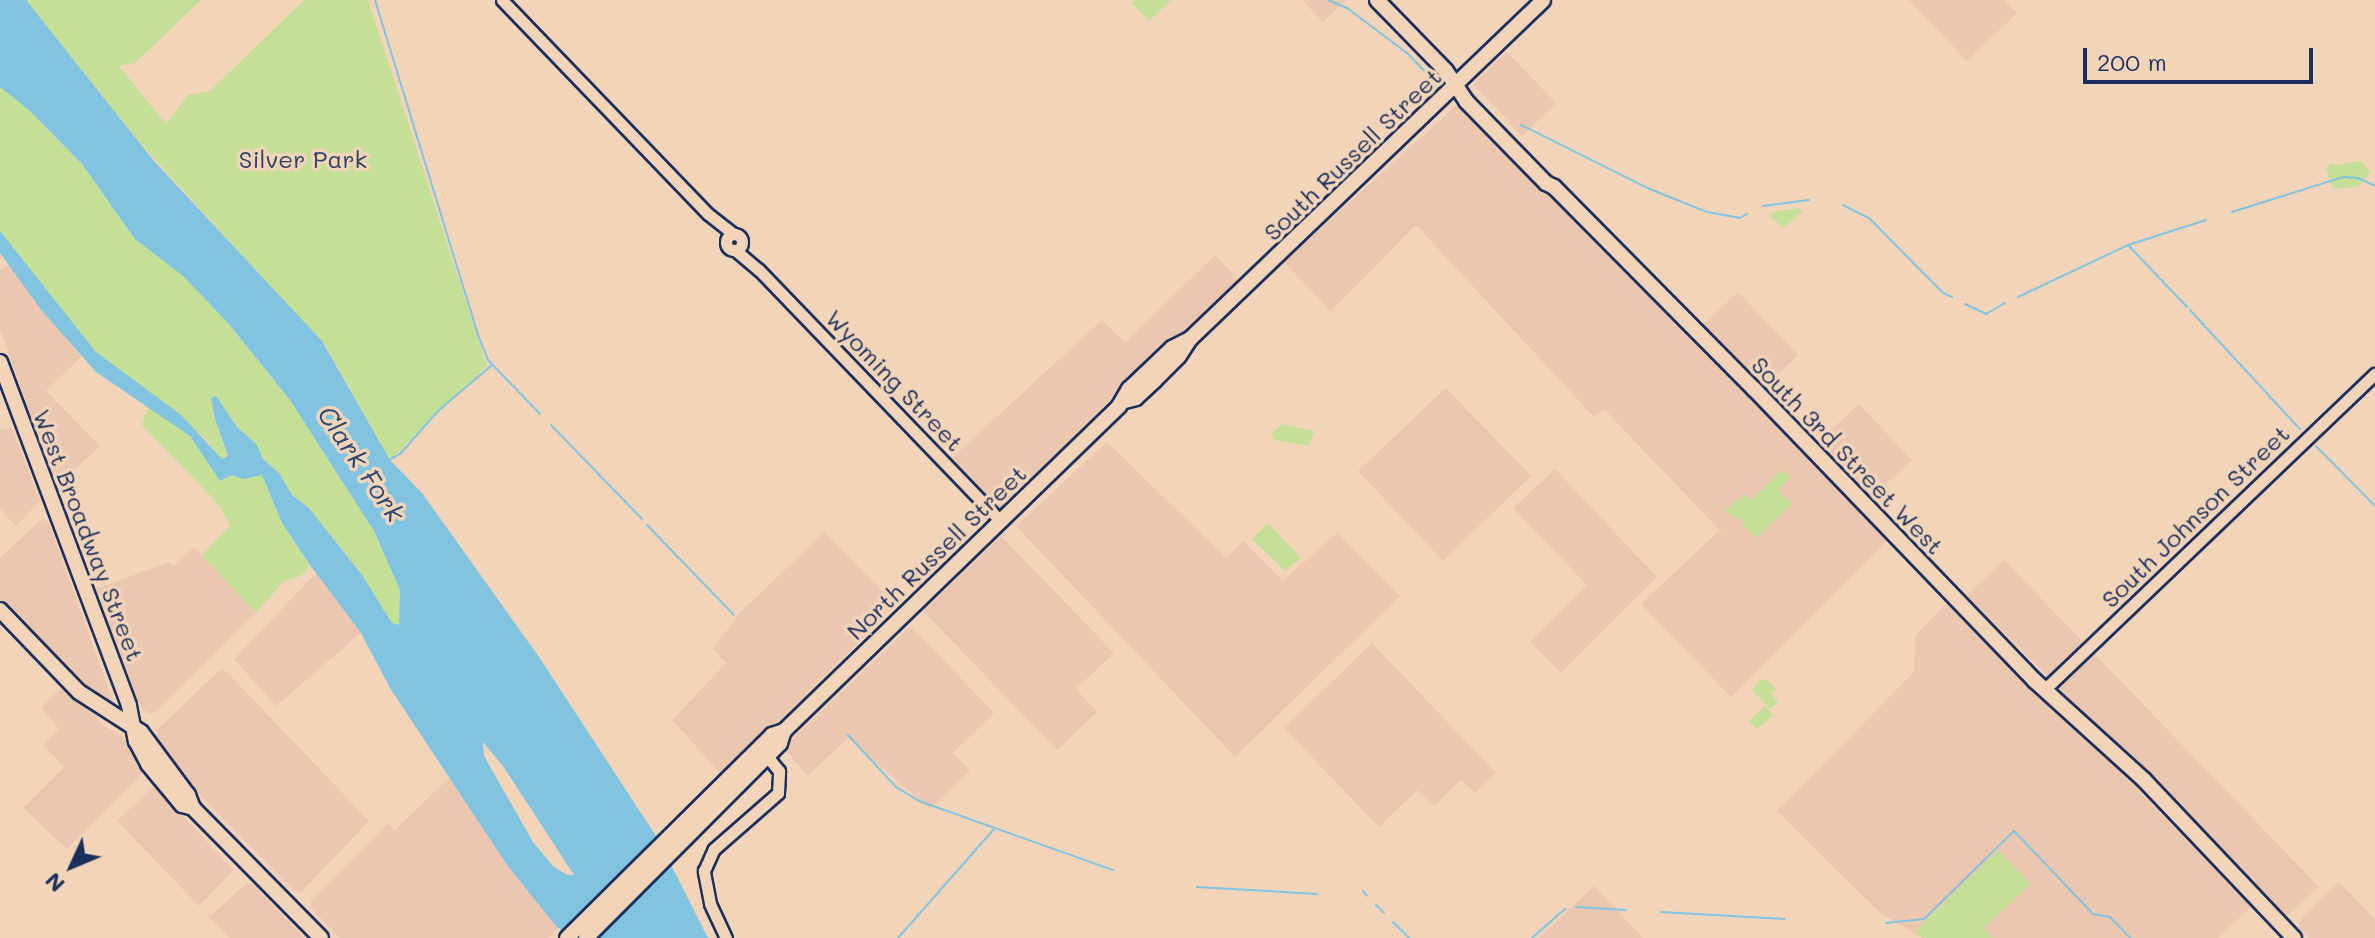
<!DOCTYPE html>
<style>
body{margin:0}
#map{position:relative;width:2375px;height:938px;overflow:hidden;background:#f2d5b9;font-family:Mali,sans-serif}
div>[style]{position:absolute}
.built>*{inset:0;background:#eac7ae}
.green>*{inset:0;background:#c4e097}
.water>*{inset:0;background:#80c4e1}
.stream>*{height:2px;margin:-1px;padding:0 1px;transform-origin:1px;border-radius:1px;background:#80c4e1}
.roads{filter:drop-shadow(2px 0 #1b2f5e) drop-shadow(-2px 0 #1b2f5e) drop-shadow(0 2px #1b2f5e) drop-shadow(0 -2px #1b2f5e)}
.minor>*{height:11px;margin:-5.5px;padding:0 5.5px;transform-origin:5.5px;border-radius:5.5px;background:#f2d5b9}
.minor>.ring{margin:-5.5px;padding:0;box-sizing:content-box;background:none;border:11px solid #f2d5b9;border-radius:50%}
.major>*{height:14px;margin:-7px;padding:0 7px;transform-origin:7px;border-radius:7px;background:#f2d5b9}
span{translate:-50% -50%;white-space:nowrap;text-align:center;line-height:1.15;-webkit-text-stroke:7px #f2d5b9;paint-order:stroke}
.street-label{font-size:24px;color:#1b2f5e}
.park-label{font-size:24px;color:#2c4164}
.water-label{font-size:26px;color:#2a4572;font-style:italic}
.north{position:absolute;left:32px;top:826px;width:80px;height:80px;-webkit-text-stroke:6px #f2d5b9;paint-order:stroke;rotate:226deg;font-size:22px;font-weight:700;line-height:32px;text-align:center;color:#1b2f5e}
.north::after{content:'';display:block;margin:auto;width:28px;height:36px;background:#1b2f5e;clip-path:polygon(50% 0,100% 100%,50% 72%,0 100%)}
.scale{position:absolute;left:2083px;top:48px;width:230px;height:36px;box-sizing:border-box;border:4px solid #1b2f5e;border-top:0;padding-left:10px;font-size:24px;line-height:28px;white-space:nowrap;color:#1b2f5e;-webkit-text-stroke:6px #f2d5b9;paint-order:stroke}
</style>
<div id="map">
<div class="built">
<div style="clip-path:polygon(1302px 0,1346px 0,1323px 22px)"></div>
<div style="clip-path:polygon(1909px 0,2004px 0,2017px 13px,1967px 61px)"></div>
<div style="clip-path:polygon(1507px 52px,1556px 103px,1522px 136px,1473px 84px)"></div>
<div style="clip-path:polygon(1459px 103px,1891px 537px,1731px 697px,1641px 604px,1719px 531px,1726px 537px,1604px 409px,1594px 417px,1416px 225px,1331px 311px,1284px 262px)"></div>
<div style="clip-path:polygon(1215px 255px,1240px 282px,1105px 404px,991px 517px,942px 467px,1102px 320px,1125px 343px)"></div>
<div style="clip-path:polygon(9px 265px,81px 357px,46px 391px,100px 446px,61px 482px,53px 477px,0 329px,0 269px)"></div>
<div style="clip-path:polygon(1738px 292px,1798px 355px,1763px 389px,1703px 325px)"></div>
<div style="clip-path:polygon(1446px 388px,1531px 476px,1443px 561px,1358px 471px)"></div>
<div style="clip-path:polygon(1859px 404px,1912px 460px,1871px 498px,1818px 442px)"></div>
<div style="clip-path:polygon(12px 428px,40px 501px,16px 526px,0 509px,0 429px)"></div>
<div style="clip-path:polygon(1107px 442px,1226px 558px,1243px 541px,1283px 581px,1337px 533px,1400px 596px,1235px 757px,1016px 526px)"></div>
<div style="clip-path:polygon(1555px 469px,1657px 577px,1561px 673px,1530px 642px,1587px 585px,1513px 508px)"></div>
<div style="clip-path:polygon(46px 520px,49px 523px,115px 707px,106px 709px,0 599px,0 558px,39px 521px)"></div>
<div style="clip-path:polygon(824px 532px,896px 605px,723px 776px,672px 720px,726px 663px,713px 649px,740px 613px)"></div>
<div style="clip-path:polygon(1001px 536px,1114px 653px,1076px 689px,1097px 712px,1057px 750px,923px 611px)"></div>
<div style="clip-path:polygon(194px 547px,256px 613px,156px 711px,149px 714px,140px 706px,96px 589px,169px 562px,173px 566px)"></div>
<div style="clip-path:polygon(2004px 560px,2319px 887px,2286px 917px,1967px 595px)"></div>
<div style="clip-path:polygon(317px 572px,361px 633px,276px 706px,234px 659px)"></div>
<div style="clip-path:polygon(1952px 598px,2251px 907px,2218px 938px,1922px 938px,1879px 912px,1777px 811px,1914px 672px,1915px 636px)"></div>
<div style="clip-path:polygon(911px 626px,994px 713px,953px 753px,970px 771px,930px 809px,848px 738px,808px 776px,783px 748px)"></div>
<div style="clip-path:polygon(1372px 643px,1496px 773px,1475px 793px,1461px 780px,1434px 806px,1417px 790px,1379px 827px,1284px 728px)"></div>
<div style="clip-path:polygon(220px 670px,226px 671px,369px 821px,301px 892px,294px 891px,183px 777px,157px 739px,158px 729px)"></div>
<div style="clip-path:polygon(60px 689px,67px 689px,104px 726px,122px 736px,145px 771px,67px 849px,23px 808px,64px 767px,43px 745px,59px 729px,41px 708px)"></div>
<div style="clip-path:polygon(450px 777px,507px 865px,559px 927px,548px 938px,340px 938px,311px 908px,311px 900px,388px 823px,395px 830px)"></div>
<div style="clip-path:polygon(154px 786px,234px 870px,199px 906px,117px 821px)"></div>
<div style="clip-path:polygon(2339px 882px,2375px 919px,2375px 938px,2309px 938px,2298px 927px,2301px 918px)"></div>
<div style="clip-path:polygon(247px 883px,253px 885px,304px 938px,230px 938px,209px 917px)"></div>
<div style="clip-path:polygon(1594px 886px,1643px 938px,1539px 938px)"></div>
</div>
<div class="green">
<div style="clip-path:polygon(26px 0,201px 0,135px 63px,119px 66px,166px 124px,188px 95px,210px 91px,304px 0,368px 0,487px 366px,390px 460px,327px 348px,140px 143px)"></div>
<div style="clip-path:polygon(1135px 0,1171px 0,1149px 21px,1132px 3px)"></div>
<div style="clip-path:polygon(0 87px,30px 111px,82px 164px,135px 239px,183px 276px,228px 323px,290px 400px,374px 531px,400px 590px,399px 626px,392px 624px,362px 575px,309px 508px,292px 495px,279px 473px,263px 459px,257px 445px,237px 427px,216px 397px,211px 398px,215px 419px,228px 457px,222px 459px,206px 439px,96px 352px,0 231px)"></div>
<div style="clip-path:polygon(2361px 161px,2370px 172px,2358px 187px,2333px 189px,2326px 168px,2331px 163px,2339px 165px)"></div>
<div style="clip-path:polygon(1799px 208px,1803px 211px,1783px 228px,1770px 216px,1774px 212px)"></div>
<div style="clip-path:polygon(149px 406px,190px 436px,220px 481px,231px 475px,243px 479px,262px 475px,282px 523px,310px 566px,301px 576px,284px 581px,256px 613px,202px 555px,230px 526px,220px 506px,142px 425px)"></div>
<div style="clip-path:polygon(1282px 424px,1314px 431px,1309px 446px,1274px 440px,1272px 433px)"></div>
<div style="clip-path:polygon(1782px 470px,1790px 478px,1778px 490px,1792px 504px,1756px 538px,1744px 526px,1743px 520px,1732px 517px,1726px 511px,1744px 494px,1751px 500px)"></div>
<div style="clip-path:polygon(1268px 523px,1301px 558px,1285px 571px,1252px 539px)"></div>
<div style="clip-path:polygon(1766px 679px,1776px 689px,1770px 693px,1778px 702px,1770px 709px,1752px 690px,1760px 680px)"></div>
<div style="clip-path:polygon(1765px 706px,1773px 715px,1757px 729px,1749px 721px)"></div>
<div style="clip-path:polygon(1998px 850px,2030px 884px,1984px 928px,1993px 938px,1922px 938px,1915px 931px)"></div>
</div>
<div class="water">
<div style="clip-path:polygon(evenodd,0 0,26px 0,154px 161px,322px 341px,390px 460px,422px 493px,539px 657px,658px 839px,708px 938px,574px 938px,556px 926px,507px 865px,390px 688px,361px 633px,310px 565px,282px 523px,262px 475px,243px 479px,231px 475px,220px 481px,190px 436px,96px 372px,42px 311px,0 253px,0 231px,96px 352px,181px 415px,222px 459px,228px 456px,215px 419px,211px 398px,216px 396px,237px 427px,257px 445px,263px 459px,279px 473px,292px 495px,309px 508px,362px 575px,392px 623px,399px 625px,400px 590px,374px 531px,290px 400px,228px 323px,183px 276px,135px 239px,82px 164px,30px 111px,0 87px,0 0,483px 742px,503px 766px,574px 875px,567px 875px,553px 866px,533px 842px,484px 756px,483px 742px)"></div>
</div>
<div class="stream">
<div style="left:375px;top:0;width:350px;rotate:72.9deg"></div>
<div style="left:478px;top:335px;width:27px;rotate:68deg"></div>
<div style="left:488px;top:360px;width:75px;rotate:46.1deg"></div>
<div style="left:1328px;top:0;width:21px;rotate:23deg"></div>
<div style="left:1347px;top:8px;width:75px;rotate:36.9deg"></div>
<div style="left:1407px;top:53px;width:28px;rotate:46deg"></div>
<div style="left:1521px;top:125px;width:144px;rotate:26.4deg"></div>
<div style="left:1650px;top:189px;width:61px;rotate:22deg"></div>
<div style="left:1707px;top:212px;width:34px;rotate:10deg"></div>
<div style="left:1740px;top:218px;width:8px;rotate:-30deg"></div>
<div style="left:1843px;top:205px;width:29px;rotate:27deg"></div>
<div style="left:1869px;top:218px;width:105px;rotate:45.4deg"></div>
<div style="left:1943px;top:293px;width:10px;rotate:24deg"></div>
<div style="left:1763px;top:206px;width:46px;rotate:-7.4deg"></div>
<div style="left:2232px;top:212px;width:116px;rotate:-17.5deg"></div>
<div style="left:2343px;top:177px;width:15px;rotate:4deg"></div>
<div style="left:2358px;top:178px;width:19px;rotate:25deg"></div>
<div style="left:2128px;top:245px;width:86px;rotate:46.4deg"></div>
<div style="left:2018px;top:297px;width:122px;rotate:-25.3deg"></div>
<div style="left:2128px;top:245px;width:82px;rotate:-17.8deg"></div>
<div style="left:1965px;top:304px;width:23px;rotate:25deg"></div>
<div style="left:1986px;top:314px;width:22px;rotate:-30deg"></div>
<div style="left:2190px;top:310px;width:162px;rotate:47.3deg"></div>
<div style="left:551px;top:425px;width:131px;rotate:45.9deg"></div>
<div style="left:2316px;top:446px;width:84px;rotate:45.5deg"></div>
<div style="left:389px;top:460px;width:13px;rotate:-29deg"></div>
<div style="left:400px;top:454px;width:57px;rotate:-48.5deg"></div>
<div style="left:438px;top:411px;width:71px;rotate:-40.4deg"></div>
<div style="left:647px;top:525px;width:125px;rotate:46deg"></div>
<div style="left:848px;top:735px;width:71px;rotate:47.3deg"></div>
<div style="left:896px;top:787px;width:27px;rotate:31deg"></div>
<div style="left:919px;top:801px;width:206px;rotate:19.6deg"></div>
<div style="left:1197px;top:887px;width:120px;rotate:3.3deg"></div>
<div style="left:1363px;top:891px;width:6px;rotate:51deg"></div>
<div style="left:1376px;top:905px;width:11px;rotate:45deg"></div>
<div style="left:1576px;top:907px;width:50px;rotate:3.4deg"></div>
<div style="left:1661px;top:912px;width:124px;rotate:3.2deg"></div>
<div style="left:1393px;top:922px;width:23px;rotate:45deg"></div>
<div style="left:1886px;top:923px;width:38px;rotate:-6deg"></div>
<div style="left:1924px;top:919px;width:126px;rotate:-44.4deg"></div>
<div style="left:2014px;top:831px;width:115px;rotate:46.4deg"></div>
<div style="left:2093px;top:914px;width:17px;rotate:10deg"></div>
<div style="left:2110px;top:917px;width:29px;rotate:46deg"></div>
<div style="left:898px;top:938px;width:145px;rotate:-48.6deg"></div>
<div style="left:1532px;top:938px;width:45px;rotate:-41.4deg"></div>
</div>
<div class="roads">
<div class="minor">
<div style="left:502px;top:0;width:297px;rotate:46.1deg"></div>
<div style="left:708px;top:214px;width:33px;rotate:38deg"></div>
<div class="ring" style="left:726px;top:234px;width:5px;height:5px"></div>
<div style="left:735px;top:250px;width:31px;rotate:40deg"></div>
<div style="left:759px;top:270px;width:347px;rotate:46.1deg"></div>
<div style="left:2044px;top:690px;width:458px;rotate:-43.7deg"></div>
<div style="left:726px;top:938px;width:38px;rotate:-115deg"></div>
<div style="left:710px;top:903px;width:33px;rotate:-101deg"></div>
<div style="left:704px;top:871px;width:24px;rotate:-66deg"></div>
<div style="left:714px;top:849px;width:85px;rotate:-41.2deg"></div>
<div style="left:778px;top:793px;width:22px;rotate:-87deg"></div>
<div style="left:779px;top:771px;width:19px;rotate:-129deg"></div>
</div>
<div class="major">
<div style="left:1377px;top:0;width:99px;rotate:45.8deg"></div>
<div style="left:1446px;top:71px;width:36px;rotate:56deg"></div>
<div style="left:1466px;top:101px;width:115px;rotate:45.7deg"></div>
<div style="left:1546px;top:183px;width:9px;rotate:27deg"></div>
<div style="left:1554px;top:187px;width:284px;rotate:45.3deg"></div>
<div style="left:1754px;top:389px;width:405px;rotate:46.1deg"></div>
<div style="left:2035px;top:681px;width:147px;rotate:42.2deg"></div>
<div style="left:2144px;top:780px;width:218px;rotate:46.5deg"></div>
<div style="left:0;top:362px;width:367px;rotate:69.4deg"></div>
<div style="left:129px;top:706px;width:36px;rotate:79deg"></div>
<div style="left:136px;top:741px;width:26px;rotate:62deg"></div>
<div style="left:148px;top:764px;width:53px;rotate:50.3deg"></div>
<div style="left:182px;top:805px;width:11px;rotate:15deg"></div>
<div style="left:193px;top:808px;width:182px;rotate:45.4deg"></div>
<div style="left:1125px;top:401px;width:11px;rotate:-15deg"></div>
<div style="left:1136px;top:398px;width:25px;rotate:-43deg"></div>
<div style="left:1154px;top:381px;width:35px;rotate:-45deg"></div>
<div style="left:1179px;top:356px;width:20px;rotate:-57deg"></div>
<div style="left:0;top:610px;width:114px;rotate:46.1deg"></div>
<div style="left:79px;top:692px;width:74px;rotate:32.8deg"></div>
<div style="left:141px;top:732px;width:79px;rotate:53.3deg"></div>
<div style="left:188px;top:795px;width:14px;rotate:69deg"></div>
<div style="left:567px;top:938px;width:289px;rotate:-44.7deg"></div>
<div style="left:772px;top:735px;width:13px;rotate:-18deg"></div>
<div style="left:784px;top:731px;width:467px;rotate:-44.1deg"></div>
<div style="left:1119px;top:406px;width:20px;rotate:-60deg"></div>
<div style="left:1129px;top:389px;width:59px;rotate:-43.6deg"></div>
<div style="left:1172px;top:348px;width:20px;rotate:-27deg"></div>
<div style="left:1190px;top:339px;width:489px;rotate:-43.8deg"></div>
<div style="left:586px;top:938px;width:275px;rotate:-45.1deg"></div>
<div style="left:780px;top:743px;width:13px;rotate:-72deg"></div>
</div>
</div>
<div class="street-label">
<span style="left:1352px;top:154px;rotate:-44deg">South Russell Street</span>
<span style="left:895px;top:380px;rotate:46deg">Wyoming Street</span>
<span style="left:1848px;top:455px;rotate:46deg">South 3rd Street West</span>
<span style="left:2195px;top:516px;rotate:-44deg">South Johnson Street</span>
<span style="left:89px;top:535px;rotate:69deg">West Broadway Street</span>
<span style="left:936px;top:552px;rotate:-44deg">North Russell Street</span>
</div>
<div class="park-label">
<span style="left:303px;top:159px">Silver Park</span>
</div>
<div class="water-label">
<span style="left:361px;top:464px;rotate:56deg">Clark Fork</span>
</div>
<div class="north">N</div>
<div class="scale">200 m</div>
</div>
